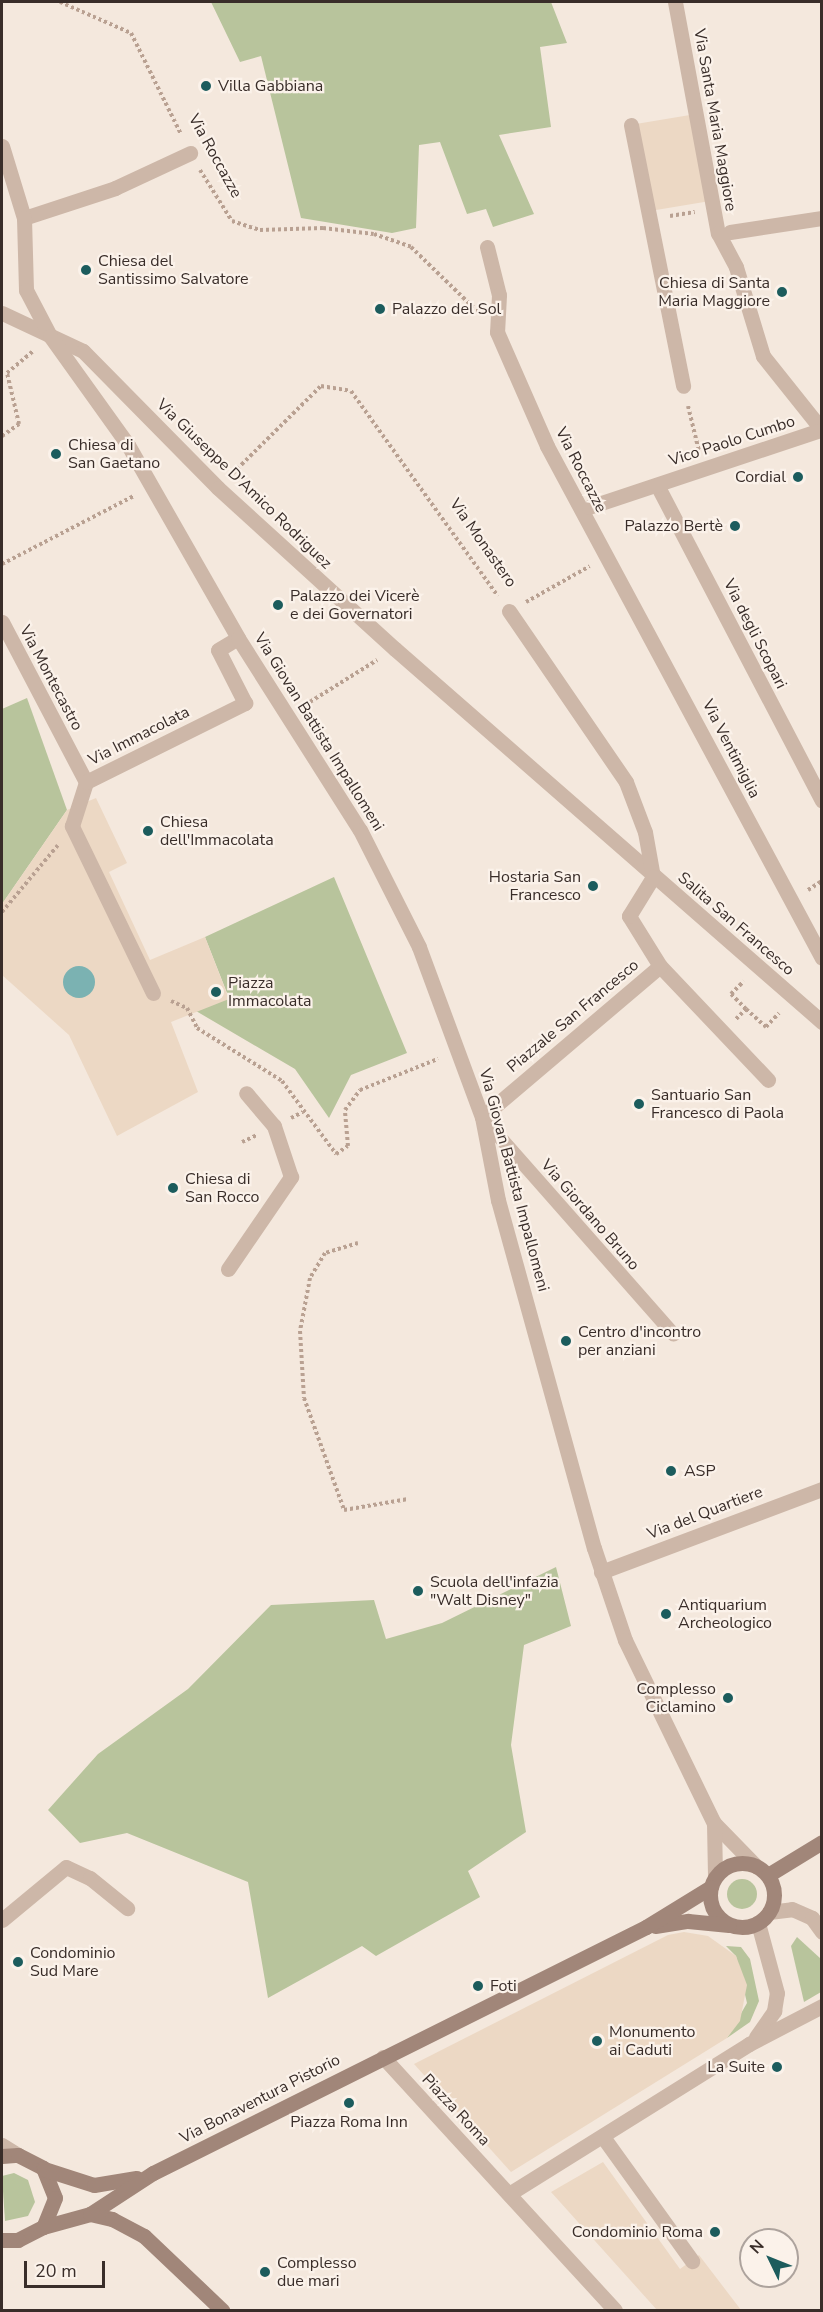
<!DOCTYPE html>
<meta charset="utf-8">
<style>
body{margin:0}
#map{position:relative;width:823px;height:2312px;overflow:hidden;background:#f4e8dd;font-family:"Nunito Sans",sans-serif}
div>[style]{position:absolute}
.green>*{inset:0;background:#b8c49c}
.round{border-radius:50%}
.plaza>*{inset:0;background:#ecd8c4}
.water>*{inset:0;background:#7bb2b2}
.path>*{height:4px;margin-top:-2px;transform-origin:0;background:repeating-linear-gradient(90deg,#b9a192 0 3px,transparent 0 6px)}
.service>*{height:14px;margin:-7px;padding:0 7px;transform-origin:7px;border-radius:7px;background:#cdb7a8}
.pedestrian>*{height:15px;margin:-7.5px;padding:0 7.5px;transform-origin:7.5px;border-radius:7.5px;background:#cdb7a8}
.minor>*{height:15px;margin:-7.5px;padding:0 7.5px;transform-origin:7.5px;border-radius:7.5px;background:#cdb7a8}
.tertiary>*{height:15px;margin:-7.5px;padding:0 7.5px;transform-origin:7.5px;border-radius:7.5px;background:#cdb7a8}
.secondary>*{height:15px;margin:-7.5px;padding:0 7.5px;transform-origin:7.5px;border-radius:7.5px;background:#a18679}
.secondary>.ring{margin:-7.5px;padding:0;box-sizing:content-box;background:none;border:15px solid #a18679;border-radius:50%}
.dots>*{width:16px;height:16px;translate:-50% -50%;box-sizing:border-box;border:3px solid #fbf2ea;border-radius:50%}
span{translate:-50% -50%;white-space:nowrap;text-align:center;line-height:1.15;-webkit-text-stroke:4.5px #fbf2ea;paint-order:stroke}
.poi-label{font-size:16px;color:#392d29}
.left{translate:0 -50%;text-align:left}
.right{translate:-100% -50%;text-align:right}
.street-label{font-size:16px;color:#392d29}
.frame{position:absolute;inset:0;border:3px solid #392d29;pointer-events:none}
.north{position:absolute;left:739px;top:2228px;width:60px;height:60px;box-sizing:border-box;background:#fbf2ea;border:2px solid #ada39d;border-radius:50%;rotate:313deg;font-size:16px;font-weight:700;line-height:24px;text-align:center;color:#392d29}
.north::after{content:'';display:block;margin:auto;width:21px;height:27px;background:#1c5c5d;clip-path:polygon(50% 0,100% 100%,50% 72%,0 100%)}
.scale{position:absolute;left:24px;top:2261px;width:81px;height:27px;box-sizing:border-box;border:3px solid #392d29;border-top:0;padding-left:8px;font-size:18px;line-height:21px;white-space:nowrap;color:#392d29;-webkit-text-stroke:4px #fbf2ea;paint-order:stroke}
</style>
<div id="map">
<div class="green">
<div style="clip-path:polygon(211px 2px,551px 2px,567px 43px,540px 47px,551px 127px,499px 135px,534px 214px,493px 227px,486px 209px,467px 214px,440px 142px,419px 145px,416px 228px,392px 233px,301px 218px,261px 56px,240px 62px)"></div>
<div style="clip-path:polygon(27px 698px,67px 810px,2px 904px,2px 709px)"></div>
<div style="clip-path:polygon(334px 877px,407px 1053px,351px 1075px,329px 1118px,295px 1069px,196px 1011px,229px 998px,205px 937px)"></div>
<div style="clip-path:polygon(556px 1567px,571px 1626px,524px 1645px,511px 1745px,526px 1832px,468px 1871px,480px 1897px,376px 1956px,362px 1946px,268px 1998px,248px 1882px,127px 1833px,80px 1843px,48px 1810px,98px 1754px,188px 1689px,271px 1605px,374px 1600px,386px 1639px,442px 1623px)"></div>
<div class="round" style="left:727px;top:1879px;width:30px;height:30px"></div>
<div style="clip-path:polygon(797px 1937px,821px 1959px,821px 1992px,804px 2002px,791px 1946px)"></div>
<div style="clip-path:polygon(726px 1946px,741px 1947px,750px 1959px,759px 2001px,750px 2022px,727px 2038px,747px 2003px,736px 1956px)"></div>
<div style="clip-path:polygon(14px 2173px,28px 2180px,35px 2202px,28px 2216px,5px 2221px,2px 2176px)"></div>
</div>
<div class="plaza">
<div style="clip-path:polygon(702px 113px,716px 200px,650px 211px,636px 124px)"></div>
<div style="clip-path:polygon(96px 798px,127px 863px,109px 872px,150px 960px,205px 937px,229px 999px,171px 1022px,198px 1092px,117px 1136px,69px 1035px,2px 975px,2px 904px,67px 810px)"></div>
<div style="clip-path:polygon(684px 1932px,708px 1936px,736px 1956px,747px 1985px,740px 2021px,727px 2038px,511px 2172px,414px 2064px,668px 1935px)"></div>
<div style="clip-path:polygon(603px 2162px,680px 2269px,699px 2255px,741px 2310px,657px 2310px,551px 2192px)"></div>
</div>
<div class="water">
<div class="round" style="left:63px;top:966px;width:32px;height:32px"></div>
</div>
<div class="path">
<div style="left:60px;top:2px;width:77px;rotate:23.6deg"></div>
<div style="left:131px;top:33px;width:113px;rotate:63.7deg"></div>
<div style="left:200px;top:170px;width:60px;rotate:57.9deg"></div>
<div style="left:232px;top:221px;width:29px;rotate:18deg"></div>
<div style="left:260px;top:230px;width:63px;rotate:-1.8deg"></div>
<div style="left:323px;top:228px;width:51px;rotate:6.7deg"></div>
<div style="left:374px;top:234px;width:39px;rotate:19deg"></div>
<div style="left:411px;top:247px;width:93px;rotate:44.1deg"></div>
<div style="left:670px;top:216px;width:25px;rotate:-9deg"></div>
<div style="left:688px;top:406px;width:46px;rotate:76.3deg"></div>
<div style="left:2px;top:436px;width:21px;rotate:-35deg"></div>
<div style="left:19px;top:424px;width:52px;rotate:-103.2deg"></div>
<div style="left:7px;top:373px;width:34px;rotate:-40deg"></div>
<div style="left:233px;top:473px;width:124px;rotate:-44.7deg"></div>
<div style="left:321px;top:386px;width:30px;rotate:9deg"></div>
<div style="left:351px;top:391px;width:252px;rotate:54.4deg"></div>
<div style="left:2px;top:564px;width:148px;rotate:-27.3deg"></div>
<div style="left:526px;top:602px;width:73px;rotate:-29.4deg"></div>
<div style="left:305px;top:705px;width:85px;rotate:-32deg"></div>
<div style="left:808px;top:890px;width:17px;rotate:-33deg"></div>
<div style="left:2px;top:912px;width:87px;rotate:-50.1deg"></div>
<div style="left:171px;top:1001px;width:17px;rotate:24deg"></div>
<div style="left:187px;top:1008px;width:22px;rotate:63deg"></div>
<div style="left:197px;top:1028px;width:100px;rotate:31.9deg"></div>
<div style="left:282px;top:1081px;width:91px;rotate:53.5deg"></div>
<div style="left:336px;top:1154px;width:14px;rotate:-34deg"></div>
<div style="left:348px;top:1146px;width:36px;rotate:-95deg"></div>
<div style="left:345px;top:1110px;width:25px;rotate:-53deg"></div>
<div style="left:360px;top:1090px;width:84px;rotate:-21.7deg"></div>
<div style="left:746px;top:1009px;width:27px;rotate:42deg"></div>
<div style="left:766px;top:1027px;width:19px;rotate:-47deg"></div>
<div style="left:736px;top:1019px;width:14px;rotate:-45deg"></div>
<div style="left:746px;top:1009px;width:21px;rotate:-135deg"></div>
<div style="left:731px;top:994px;width:18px;rotate:-45deg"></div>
<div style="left:291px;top:1118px;width:13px;rotate:-27deg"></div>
<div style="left:242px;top:1142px;width:17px;rotate:-25deg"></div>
<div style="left:358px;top:1243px;width:34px;rotate:163deg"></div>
<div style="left:325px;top:1253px;width:29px;rotate:121deg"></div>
<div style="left:310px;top:1278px;width:54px;rotate:100.7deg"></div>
<div style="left:300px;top:1331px;width:67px;rotate:86.6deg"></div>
<div style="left:304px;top:1398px;width:119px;rotate:70.3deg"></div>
<div style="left:344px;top:1510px;width:65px;rotate:-9.8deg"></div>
</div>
<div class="service">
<div style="left:482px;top:1117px;width:290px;rotate:48.6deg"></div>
</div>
<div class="pedestrian">
<div style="left:631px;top:125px;width:266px;rotate:78.7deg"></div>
<div style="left:24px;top:218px;width:96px;rotate:-18.2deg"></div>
<div style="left:115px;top:188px;width:83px;rotate:-25deg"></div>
<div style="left:730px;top:232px;width:93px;rotate:-8.7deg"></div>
<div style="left:660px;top:966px;width:157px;rotate:46.5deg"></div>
<div style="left:228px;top:1269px;width:112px;rotate:-55.6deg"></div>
<div style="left:291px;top:1177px;width:54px;rotate:-108.4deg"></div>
<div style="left:274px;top:1126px;width:43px;rotate:-130.3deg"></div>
</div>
<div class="minor">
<div style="left:675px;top:2px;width:235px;rotate:79.5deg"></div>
<div style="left:718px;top:233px;width:38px;rotate:62deg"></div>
<div style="left:736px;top:267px;width:93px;rotate:73.1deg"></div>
<div style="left:763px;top:356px;width:95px;rotate:51.4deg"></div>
<div style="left:487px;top:247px;width:49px;rotate:76deg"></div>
<div style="left:499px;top:295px;width:37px;rotate:93deg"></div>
<div style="left:497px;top:332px;width:124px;rotate:66.3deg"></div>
<div style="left:547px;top:446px;width:581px;rotate:61.76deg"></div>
<div style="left:2px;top:313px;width:89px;rotate:25.1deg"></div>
<div style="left:83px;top:351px;width:192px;rotate:45.4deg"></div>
<div style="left:218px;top:488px;width:239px;rotate:42.3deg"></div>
<div style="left:395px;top:649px;width:567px;rotate:41.14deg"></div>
<div style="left:657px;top:485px;width:356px;rotate:62.4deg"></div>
<div style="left:589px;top:507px;width:241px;rotate:-18.4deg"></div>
<div style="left:509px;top:611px;width:207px;rotate:55.6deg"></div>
<div style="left:626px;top:782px;width:53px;rotate:69.2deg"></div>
<div style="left:645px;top:832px;width:46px;rotate:79.9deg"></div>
<div style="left:2px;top:622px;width:181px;rotate:62.3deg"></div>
<div style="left:153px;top:993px;width:186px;rotate:-115.9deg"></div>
<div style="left:72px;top:826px;width:46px;rotate:-72.3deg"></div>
<div style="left:86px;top:782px;width:178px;rotate:-26.4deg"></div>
<div style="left:245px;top:703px;width:59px;rotate:-117deg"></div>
<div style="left:218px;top:650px;width:23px;rotate:-31deg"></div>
<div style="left:482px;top:1117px;width:233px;rotate:-40.3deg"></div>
<div style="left:660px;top:966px;width:59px;rotate:-121.8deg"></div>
<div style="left:629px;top:916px;width:46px;rotate:-58.4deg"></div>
<div style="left:601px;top:1572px;width:236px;rotate:-20.6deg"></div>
<div style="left:2px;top:1920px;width:83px;rotate:-39.6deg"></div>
<div style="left:66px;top:1867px;width:26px;rotate:25deg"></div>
<div style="left:90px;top:1878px;width:48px;rotate:39deg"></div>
<div style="left:603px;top:2137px;width:153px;rotate:54.3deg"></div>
</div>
<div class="tertiary">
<div style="left:2px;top:146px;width:75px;rotate:73deg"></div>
<div style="left:24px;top:218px;width:72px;rotate:88.4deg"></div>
<div style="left:26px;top:290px;width:52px;rotate:62.4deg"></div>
<div style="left:50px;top:336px;width:134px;rotate:54.4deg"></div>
<div style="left:128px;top:445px;width:222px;rotate:60.3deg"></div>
<div style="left:238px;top:638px;width:227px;rotate:57.6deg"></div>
<div style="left:360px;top:830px;width:131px;rotate:63.2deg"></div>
<div style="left:419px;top:947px;width:181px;rotate:69.7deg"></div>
<div style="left:482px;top:1117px;width:85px;rotate:79.1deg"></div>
<div style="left:498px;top:1200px;width:361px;rotate:74.6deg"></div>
<div style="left:594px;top:1548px;width:97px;rotate:71.4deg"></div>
<div style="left:625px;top:1640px;width:203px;rotate:64.1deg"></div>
<div style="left:714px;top:1823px;width:60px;rotate:45.7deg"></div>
<div style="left:714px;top:1823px;width:54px;rotate:88.9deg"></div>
<div style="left:769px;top:1912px;width:23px;rotate:-7deg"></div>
<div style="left:792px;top:1909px;width:22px;rotate:24deg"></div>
<div style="left:812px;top:1918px;width:17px;rotate:54deg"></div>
<div style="left:756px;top:2037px;width:32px;rotate:-55deg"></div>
<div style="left:774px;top:2011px;width:18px;rotate:-81deg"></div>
<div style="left:777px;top:1993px;width:73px;rotate:-105.2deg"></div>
<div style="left:383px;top:2057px;width:343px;rotate:47.5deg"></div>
<div style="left:2px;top:2145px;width:19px;rotate:32deg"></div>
<div style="left:509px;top:2194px;width:283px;rotate:-32deg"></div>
<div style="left:749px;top:2044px;width:82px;rotate:-27.5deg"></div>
</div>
<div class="secondary">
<div class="ring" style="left:710px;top:1863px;width:49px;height:49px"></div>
<div style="left:768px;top:1875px;width:63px;rotate:-31.4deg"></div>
<div style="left:655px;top:1926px;width:33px;rotate:-9deg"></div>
<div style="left:688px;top:1921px;width:41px;rotate:5.6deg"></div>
<div style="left:2px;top:2156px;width:16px;rotate:-4deg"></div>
<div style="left:18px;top:2155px;width:28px;rotate:27deg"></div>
<div style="left:43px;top:2168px;width:32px;rotate:68deg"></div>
<div style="left:55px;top:2198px;width:31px;rotate:112deg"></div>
<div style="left:43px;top:2227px;width:28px;rotate:153deg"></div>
<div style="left:18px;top:2240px;width:16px;rotate:180deg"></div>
<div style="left:44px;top:2169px;width:52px;rotate:17.7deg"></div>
<div style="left:94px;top:2185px;width:43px;rotate:-9.5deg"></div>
<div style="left:90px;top:2214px;width:75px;rotate:-33.1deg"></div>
<div style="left:153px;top:2173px;width:551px;rotate:-26.52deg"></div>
<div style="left:646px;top:1927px;width:76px;rotate:-31.6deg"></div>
<div style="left:43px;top:2227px;width:49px;rotate:-15.5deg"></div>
<div style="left:90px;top:2214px;width:23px;rotate:13deg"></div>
<div style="left:112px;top:2219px;width:36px;rotate:28deg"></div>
<div style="left:144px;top:2236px;width:108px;rotate:43.5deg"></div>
</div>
<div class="dots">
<div style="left:206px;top:86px;background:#1c5c5d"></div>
<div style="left:86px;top:270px;background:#1c5c5d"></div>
<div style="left:782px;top:292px;background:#1c5c5d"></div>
<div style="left:380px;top:309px;background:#1c5c5d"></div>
<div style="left:56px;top:454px;background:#1c5c5d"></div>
<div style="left:798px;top:477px;background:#1c5c5d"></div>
<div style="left:735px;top:526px;background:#1c5c5d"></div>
<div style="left:278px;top:605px;background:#1c5c5d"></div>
<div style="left:148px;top:831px;background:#1c5c5d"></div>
<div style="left:593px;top:886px;background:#1c5c5d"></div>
<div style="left:216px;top:992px;background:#1c5c5d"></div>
<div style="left:639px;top:1104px;background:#1c5c5d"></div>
<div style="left:173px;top:1188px;background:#1c5c5d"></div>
<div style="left:566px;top:1341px;background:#1c5c5d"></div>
<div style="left:671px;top:1471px;background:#1c5c5d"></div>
<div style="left:418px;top:1591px;background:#1c5c5d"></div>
<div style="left:666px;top:1614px;background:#1c5c5d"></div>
<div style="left:728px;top:1698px;background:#1c5c5d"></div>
<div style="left:18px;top:1962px;background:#1c5c5d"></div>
<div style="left:478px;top:1986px;background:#1c5c5d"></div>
<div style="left:597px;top:2041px;background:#1c5c5d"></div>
<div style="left:777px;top:2067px;background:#1c5c5d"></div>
<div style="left:349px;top:2103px;background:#1c5c5d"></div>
<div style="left:715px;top:2232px;background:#1c5c5d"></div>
<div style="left:265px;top:2272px;background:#1c5c5d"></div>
</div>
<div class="poi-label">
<span class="left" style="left:218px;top:86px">Villa Gabbiana</span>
<span class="left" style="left:98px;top:270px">Chiesa del<br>Santissimo Salvatore</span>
<span class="right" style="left:770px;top:292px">Chiesa di Santa<br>Maria Maggiore</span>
<span class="left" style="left:392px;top:309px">Palazzo del Sol</span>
<span class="left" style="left:68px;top:454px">Chiesa di<br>San Gaetano</span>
<span class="right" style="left:786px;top:477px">Cordial</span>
<span class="right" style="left:723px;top:526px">Palazzo Bertè</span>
<span class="left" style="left:290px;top:605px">Palazzo dei Vicerè<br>e dei Governatori</span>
<span class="left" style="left:160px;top:831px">Chiesa<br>dell'Immacolata</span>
<span class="right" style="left:581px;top:886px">Hostaria San<br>Francesco</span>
<span class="left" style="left:228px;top:992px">Piazza<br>Immacolata</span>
<span class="left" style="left:651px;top:1104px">Santuario San<br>Francesco di Paola</span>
<span class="left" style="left:185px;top:1188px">Chiesa di<br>San Rocco</span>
<span class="left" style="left:578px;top:1341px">Centro d'incontro<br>per anziani</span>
<span class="left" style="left:684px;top:1471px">ASP</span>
<span class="left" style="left:430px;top:1591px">Scuola dell'infazia<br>"Walt Disney"</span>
<span class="left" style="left:678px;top:1614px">Antiquarium<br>Archeologico</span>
<span class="right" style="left:716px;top:1698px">Complesso<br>Ciclamino</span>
<span class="left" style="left:30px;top:1962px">Condominio<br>Sud Mare</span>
<span class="left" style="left:490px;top:1986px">Foti</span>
<span class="left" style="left:609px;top:2041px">Monumento<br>ai Caduti</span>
<span class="right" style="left:765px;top:2067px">La Suite</span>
<span style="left:349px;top:2122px">Piazza Roma Inn</span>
<span class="right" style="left:703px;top:2232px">Condominio Roma</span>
<span class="left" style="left:277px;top:2272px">Complesso<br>due mari</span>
</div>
<div class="street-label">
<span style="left:715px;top:120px;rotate:80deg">Via Santa Maria Maggiore</span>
<span style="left:215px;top:156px;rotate:61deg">Via Roccazze</span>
<span style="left:732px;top:441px;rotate:-18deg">Vico Paolo Cumbo</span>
<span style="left:581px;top:470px;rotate:63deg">Via Roccazze</span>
<span style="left:244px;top:484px;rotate:44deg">Via Giuseppe D'Amico Rodriguez</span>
<span style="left:483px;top:543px;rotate:55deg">Via Monastero</span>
<span style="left:755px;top:634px;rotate:63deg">Via degli Scopari</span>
<span style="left:51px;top:678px;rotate:62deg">Via Montecastro</span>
<span style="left:319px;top:732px;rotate:58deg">Via Giovan Battista Impallomeni</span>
<span style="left:139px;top:736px;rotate:-27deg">Via Immacolata</span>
<span style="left:731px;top:749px;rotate:63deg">Via Ventimiglia</span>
<span style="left:736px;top:924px;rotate:41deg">Salita San Francesco</span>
<span style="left:573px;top:1016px;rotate:-40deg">Piazzale San Francesco</span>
<span style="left:514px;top:1180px;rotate:75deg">Via Giovan Battista Impallomeni</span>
<span style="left:590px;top:1215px;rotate:49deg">Via Giordano Bruno</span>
<span style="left:705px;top:1513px;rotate:-21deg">Via del Quartiere</span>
<span style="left:260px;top:2099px;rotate:-27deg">Via Bonaventura Pistorio</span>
<span style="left:456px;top:2110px;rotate:47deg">Piazza Roma</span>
</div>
<div class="frame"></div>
<div class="north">N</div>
<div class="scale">20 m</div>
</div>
